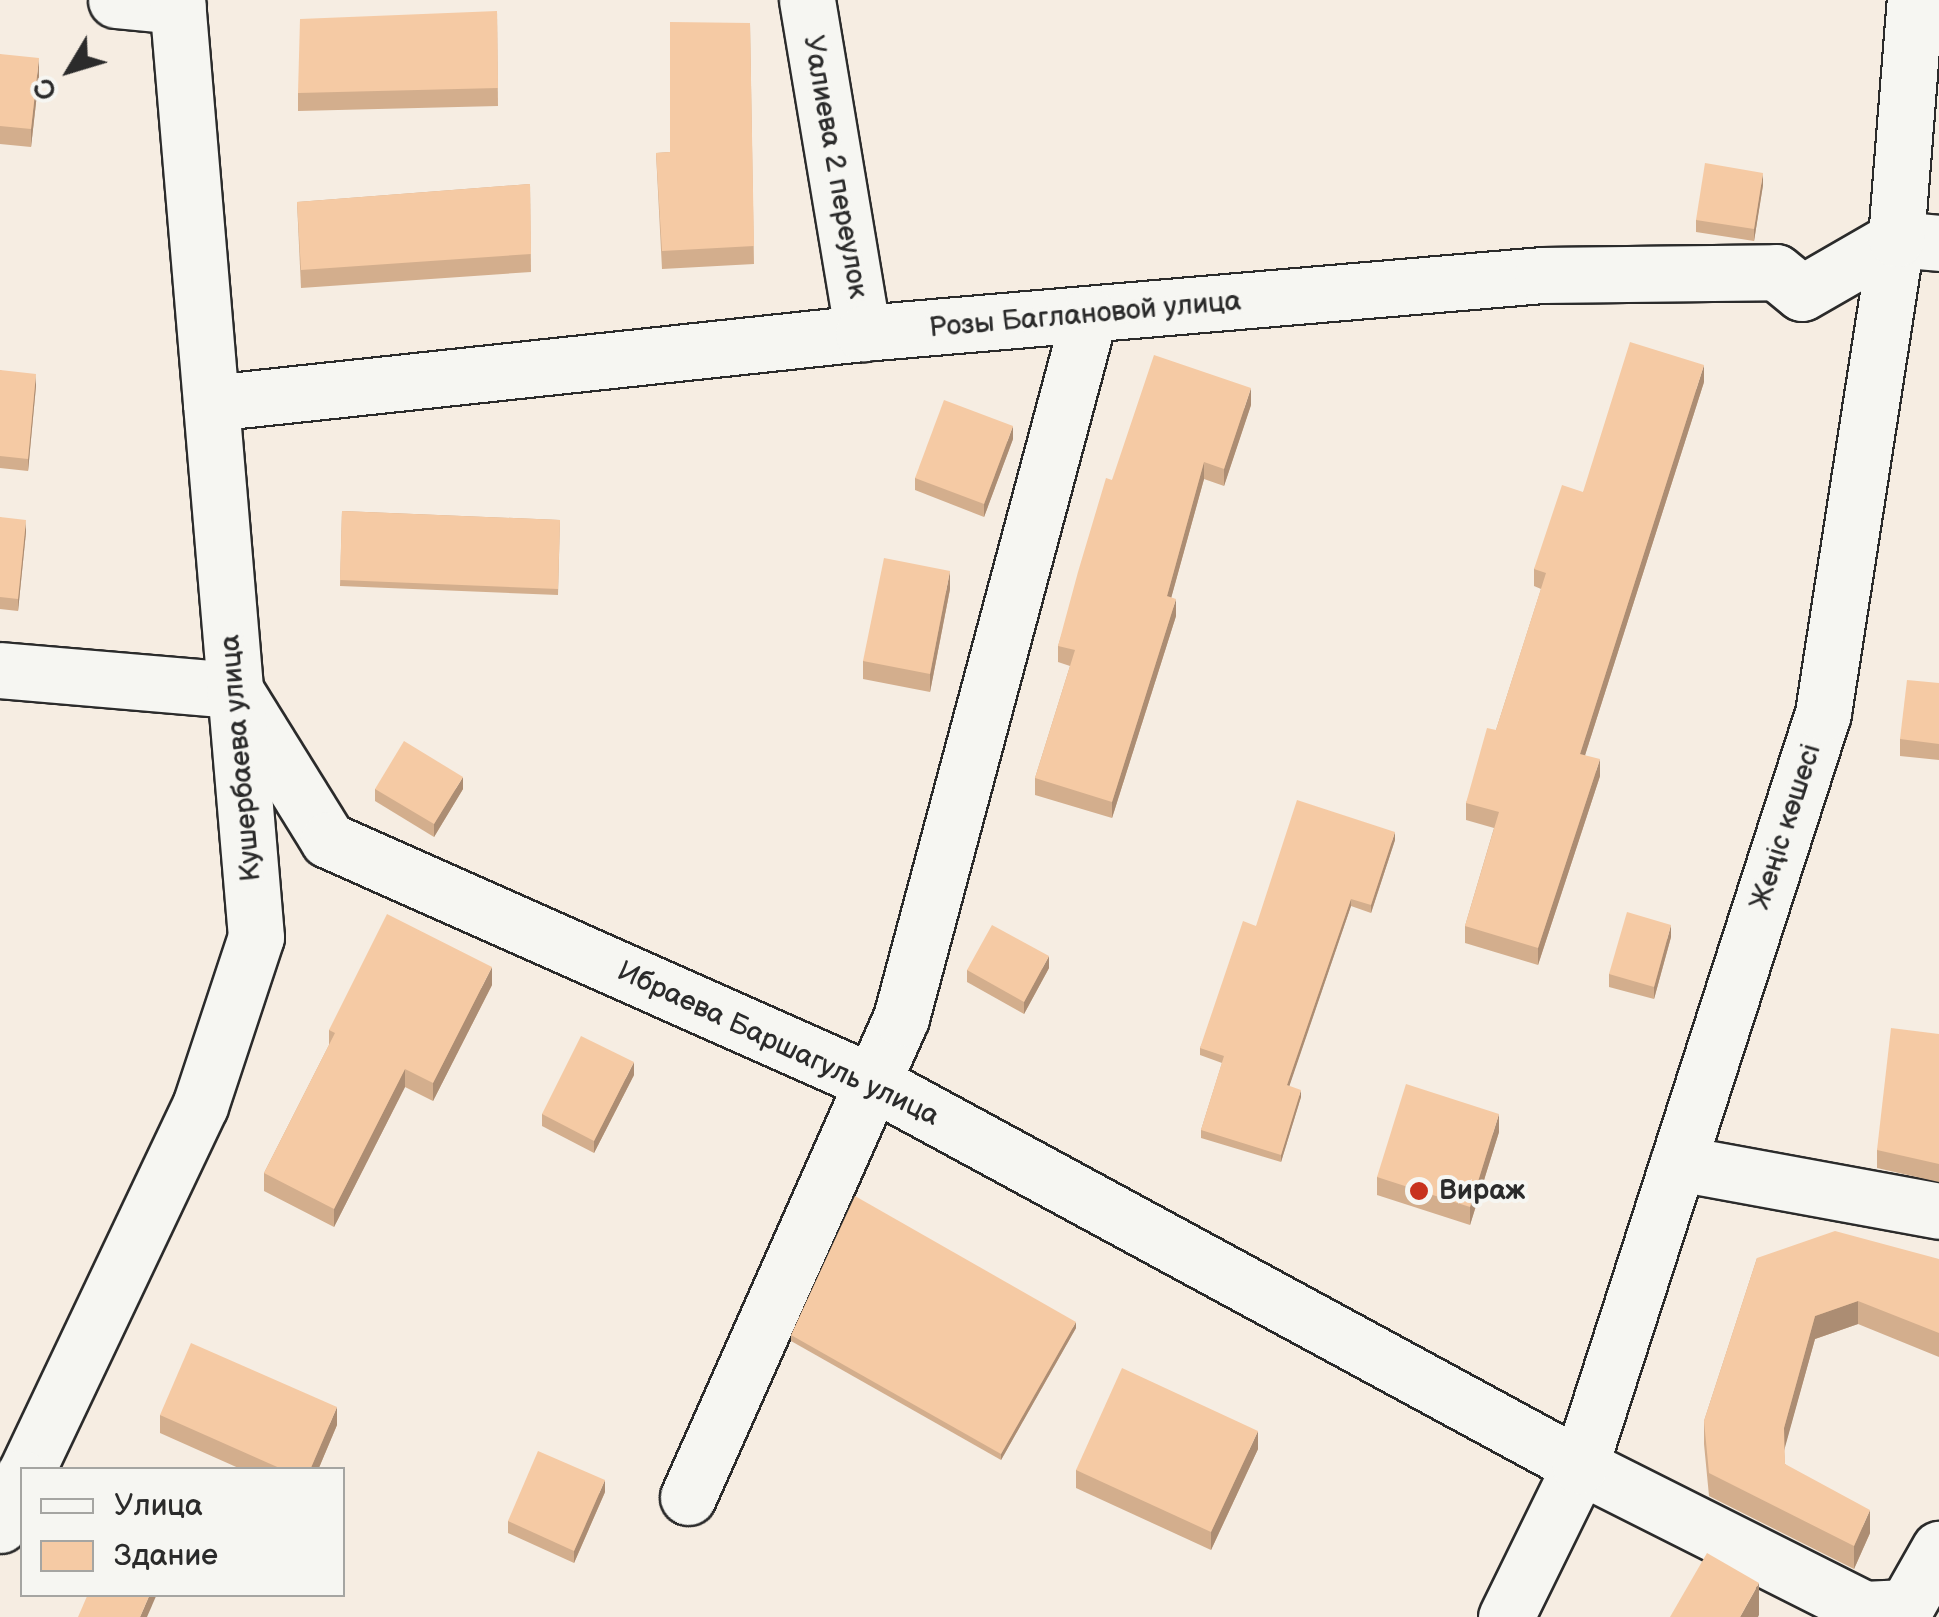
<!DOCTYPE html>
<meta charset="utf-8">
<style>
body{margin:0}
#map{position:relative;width:1939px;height:1617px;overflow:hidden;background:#f6ede2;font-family:"Balsamiq Sans",sans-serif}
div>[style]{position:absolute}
.roads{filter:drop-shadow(2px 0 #2b2b2b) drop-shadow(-2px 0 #2b2b2b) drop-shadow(0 2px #2b2b2b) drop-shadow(0 -2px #2b2b2b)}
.minor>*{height:55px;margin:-27.5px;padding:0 27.5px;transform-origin:27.5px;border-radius:27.5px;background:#f6f6f2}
.wall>*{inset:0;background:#d3ae8d}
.shaded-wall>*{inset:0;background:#ac8d73}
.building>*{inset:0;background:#f5caa4}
.dots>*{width:28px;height:28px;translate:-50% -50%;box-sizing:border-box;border:5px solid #f6f6f2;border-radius:50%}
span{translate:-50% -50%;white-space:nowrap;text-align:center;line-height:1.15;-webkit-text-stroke:8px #f6f6f2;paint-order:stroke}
.street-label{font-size:28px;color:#2b2b2b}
.poi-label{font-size:28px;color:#2b2b2b;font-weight:700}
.left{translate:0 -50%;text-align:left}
.legend{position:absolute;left:20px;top:1467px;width:325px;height:130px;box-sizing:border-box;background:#f6f6f2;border:2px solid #a5a5a2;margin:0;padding:12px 18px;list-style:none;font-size:30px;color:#2b2b2b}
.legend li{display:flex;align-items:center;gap:20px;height:50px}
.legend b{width:50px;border:2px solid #a5a5a2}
.north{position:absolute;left:20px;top:20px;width:100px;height:100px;-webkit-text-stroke:8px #f6f6f2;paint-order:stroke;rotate:232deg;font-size:28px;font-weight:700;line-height:40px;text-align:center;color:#2b2b2b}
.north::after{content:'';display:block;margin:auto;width:35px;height:45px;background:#2b2b2b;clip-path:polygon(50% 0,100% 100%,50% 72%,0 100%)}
</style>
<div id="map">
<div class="roads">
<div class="minor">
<div style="left:116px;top:0;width:62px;rotate:5.5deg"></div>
<div style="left:807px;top:0;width:338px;rotate:80.5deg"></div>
<div style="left:211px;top:403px;width:656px;rotate:-6.13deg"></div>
<div style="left:863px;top:333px;width:681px;rotate:-4.88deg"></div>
<div style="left:1542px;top:275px;width:234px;rotate:-0.7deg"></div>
<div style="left:1776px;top:272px;width:33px;rotate:39deg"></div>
<div style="left:1802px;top:293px;width:108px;rotate:-29.9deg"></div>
<div style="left:1896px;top:239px;width:43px;rotate:5.3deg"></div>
<div style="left:0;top:670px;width:236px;rotate:4.9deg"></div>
<div style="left:235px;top:690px;width:176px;rotate:58.2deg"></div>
<div style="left:328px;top:840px;width:595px;rotate:23.98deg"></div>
<div style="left:872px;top:1082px;width:805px;rotate:28.47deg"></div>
<div style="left:1580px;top:1466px;width:318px;rotate:26.7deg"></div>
<div style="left:1864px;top:1609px;width:9px;rotate:111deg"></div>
<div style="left:1678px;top:1163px;width:265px;rotate:10.4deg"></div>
<div style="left:27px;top:1470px;width:403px;rotate:-64.6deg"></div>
<div style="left:200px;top:1106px;width:178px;rotate:-71.7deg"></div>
<div style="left:256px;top:937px;width:940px;rotate:-94.82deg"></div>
<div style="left:688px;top:1497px;width:524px;rotate:-66.03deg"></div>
<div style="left:901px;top:1018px;width:727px;rotate:-75.01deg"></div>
<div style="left:0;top:1525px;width:52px;rotate:-64.9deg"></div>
<div style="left:1864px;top:1609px;width:42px;rotate:-2.7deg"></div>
<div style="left:1906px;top:1607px;width:67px;rotate:-60.4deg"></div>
<div style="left:1506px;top:1617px;width:168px;rotate:-63.9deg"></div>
<div style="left:1580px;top:1466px;width:791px;rotate:-72.11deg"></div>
<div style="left:1823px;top:713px;width:480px;rotate:-81.2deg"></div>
<div style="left:1896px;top:239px;width:240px;rotate:-85.5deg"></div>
</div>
</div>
<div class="wall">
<div style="clip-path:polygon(497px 11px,498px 106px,298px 111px,298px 93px)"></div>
<div style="clip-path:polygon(750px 23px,754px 264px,662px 269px,656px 153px,670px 152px)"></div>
<div style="clip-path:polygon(0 54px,39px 76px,31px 147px,0 144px)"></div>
<div style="clip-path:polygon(530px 184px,531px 272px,301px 288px,297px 202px)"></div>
<div style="clip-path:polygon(1763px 185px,1754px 241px,1696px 232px,1696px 220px)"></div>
<div style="clip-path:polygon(0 370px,36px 386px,28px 471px,0 468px)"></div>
<div style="clip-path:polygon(1704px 382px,1585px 755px,1600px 776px,1538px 965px,1465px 943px,1465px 926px,1494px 828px,1466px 820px,1466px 803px,1496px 730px,1541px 589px,1534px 586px,1534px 569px,1583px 492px)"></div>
<div style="clip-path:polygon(1251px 405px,1224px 486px,1204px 479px,1171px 598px,1176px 616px,1112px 818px,1035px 795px,1035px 778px,1070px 666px,1058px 662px,1058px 646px,1112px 480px)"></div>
<div style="clip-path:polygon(1013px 439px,984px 517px,915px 490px,915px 478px)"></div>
<div style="clip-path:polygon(342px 511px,560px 520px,558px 595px,340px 586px)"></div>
<div style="clip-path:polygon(0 517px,26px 532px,18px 611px,0 609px)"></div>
<div style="clip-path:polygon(950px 589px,930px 692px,863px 679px,863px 661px)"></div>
<div style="clip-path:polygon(1939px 683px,1939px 760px,1900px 756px,1900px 739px)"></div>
<div style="clip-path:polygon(375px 789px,463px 789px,434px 837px,375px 801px)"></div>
<div style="clip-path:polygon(1395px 840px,1371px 913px,1351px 906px,1289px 1086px,1301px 1097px,1281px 1162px,1201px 1138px,1201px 1130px,1222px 1063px,1200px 1055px,1200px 1048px,1256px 926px)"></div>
<div style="clip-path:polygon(1671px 937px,1654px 999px,1609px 987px,1609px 974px)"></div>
<div style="clip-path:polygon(1049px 968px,1024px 1014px,967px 982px,967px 970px)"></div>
<div style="clip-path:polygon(492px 985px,433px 1101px,405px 1087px,334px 1227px,264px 1191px,264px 1173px,329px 1045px,329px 1030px)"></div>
<div style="clip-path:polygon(1939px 1034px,1939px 1182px,1877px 1168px,1877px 1150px)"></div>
<div style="clip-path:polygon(634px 1075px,594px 1153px,542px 1126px,542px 1114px)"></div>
<div style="clip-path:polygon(1499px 1132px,1470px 1225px,1377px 1195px,1377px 1177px)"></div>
<div style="clip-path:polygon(1757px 1258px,1939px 1259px,1939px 1357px,1858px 1324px,1815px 1339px,1784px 1449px,1785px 1464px,1870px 1533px,1854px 1569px,1709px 1496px,1704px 1444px,1704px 1421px)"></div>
<div style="clip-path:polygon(1076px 1328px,1001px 1460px,791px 1341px,791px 1335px)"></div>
<div style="clip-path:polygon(160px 1415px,337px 1425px,318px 1470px,243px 1470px,160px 1433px)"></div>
<div style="clip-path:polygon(1258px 1449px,1211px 1550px,1076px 1488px,1076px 1470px)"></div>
<div style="clip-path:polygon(605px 1492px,574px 1563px,508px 1533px,508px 1521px)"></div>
</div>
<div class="shaded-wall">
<div style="clip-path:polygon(39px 58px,39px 76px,31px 147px,31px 129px)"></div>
<div style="clip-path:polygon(1763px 173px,1763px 185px,1754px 241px,1754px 229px)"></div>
<div style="clip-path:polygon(1704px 365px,1704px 382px,1580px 771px,1580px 754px)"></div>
<div style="clip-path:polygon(36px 374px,36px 386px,28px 471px,28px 459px)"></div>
<div style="clip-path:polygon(1251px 388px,1251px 405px,1224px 486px,1224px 469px)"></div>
<div style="clip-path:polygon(1013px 426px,1013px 439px,984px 517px,984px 504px)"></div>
<div style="clip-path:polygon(1204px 462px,1204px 479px,1167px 613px,1167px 596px)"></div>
<div style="clip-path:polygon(26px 520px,26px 532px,18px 611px,18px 599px)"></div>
<div style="clip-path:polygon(950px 571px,950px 589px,930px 692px,930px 674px)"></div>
<div style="clip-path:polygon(1176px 599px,1176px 616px,1112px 818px,1112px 802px)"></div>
<div style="clip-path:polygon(1600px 759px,1600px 776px,1538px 965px,1538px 948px)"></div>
<div style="clip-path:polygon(463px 777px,463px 789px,434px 837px,434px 824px)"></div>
<div style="clip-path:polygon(1395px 832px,1395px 840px,1371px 913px,1371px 905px)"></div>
<div style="clip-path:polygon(1351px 899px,1351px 906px,1287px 1093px,1287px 1085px)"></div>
<div style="clip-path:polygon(1671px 925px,1671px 937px,1654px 999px,1654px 987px)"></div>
<div style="clip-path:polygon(1049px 956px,1049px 968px,1024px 1014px,1024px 1002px)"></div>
<div style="clip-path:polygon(492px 967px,492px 985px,433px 1101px,433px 1083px)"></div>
<div style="clip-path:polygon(634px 1062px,634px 1075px,594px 1153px,594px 1141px)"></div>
<div style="clip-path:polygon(405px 1069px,405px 1087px,334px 1227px,334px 1209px)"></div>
<div style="clip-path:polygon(1301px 1090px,1301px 1097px,1281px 1162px,1281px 1155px)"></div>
<div style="clip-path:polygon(1499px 1114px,1499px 1132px,1470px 1225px,1470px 1207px)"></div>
<div style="clip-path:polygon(1858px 1301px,1858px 1324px,1815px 1339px,1784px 1451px,1784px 1428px,1815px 1316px)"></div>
<div style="clip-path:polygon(1076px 1322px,1076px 1328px,1001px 1460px,1001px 1454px)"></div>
<div style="clip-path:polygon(337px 1407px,337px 1425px,318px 1470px,310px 1470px)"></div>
<div style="clip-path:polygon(1258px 1431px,1258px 1449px,1211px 1550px,1211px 1532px)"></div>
<div style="clip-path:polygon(605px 1480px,605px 1492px,574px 1563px,574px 1551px)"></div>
<div style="clip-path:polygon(1870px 1510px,1870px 1533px,1854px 1569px,1854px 1546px)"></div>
<div style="clip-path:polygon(1759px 1583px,1759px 1615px,1758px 1617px,1740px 1617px)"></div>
<div style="clip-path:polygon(150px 1594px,157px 1594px,147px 1617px,140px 1617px)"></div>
</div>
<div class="building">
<div style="clip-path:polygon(497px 11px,498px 88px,298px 93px,300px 19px)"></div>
<div style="clip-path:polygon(670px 22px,750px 23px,754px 246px,662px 251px,656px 153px,670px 152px)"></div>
<div style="clip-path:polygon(0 54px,39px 58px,31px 129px,0 126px)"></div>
<div style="clip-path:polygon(1705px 163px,1763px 173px,1754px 229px,1696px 220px)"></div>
<div style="clip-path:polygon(530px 184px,531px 254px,301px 270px,297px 202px)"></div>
<div style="clip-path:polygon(1630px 342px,1704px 365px,1580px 754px,1600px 759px,1538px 948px,1465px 926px,1499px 812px,1466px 803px,1487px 728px,1496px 730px,1546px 573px,1534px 569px,1562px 485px,1583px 492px)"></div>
<div style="clip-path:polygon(1154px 355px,1251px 388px,1224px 469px,1204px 462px,1167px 596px,1176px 599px,1112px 802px,1035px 778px,1075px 650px,1058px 646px,1078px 572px,1106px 478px,1112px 480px)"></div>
<div style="clip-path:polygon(0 370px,36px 374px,28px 459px,0 456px)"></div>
<div style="clip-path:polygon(944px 400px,1013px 426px,984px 504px,915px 478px)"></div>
<div style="clip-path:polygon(342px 511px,560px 520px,558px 589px,340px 580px)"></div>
<div style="clip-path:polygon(0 517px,26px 520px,18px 599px,0 597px)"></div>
<div style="clip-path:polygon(884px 558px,950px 571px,930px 674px,863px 661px)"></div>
<div style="clip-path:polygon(1907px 680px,1939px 683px,1939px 744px,1900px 739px)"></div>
<div style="clip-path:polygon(404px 741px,463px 777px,434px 824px,375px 789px)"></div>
<div style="clip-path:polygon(1297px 800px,1395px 832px,1371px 905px,1351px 899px,1287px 1085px,1301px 1090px,1281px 1155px,1201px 1130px,1224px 1056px,1200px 1048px,1243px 921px,1256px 926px)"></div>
<div style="clip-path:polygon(1627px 912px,1671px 925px,1654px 987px,1609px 974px)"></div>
<div style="clip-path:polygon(387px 914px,492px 967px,433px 1083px,405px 1069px,334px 1209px,264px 1173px,335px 1033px,329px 1030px)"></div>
<div style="clip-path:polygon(992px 925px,1049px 956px,1024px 1002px,967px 970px)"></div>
<div style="clip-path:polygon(1891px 1028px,1939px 1034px,1939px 1164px,1877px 1150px)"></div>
<div style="clip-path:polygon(581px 1036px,634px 1062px,594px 1141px,542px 1114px)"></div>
<div style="clip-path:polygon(1406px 1084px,1499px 1114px,1470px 1207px,1377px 1177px)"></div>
<div style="clip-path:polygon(855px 1196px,1076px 1322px,1001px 1454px,791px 1335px)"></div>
<div style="clip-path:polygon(1835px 1231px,1939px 1259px,1939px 1333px,1858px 1301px,1815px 1316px,1784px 1428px,1785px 1464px,1870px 1510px,1854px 1546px,1709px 1473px,1704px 1421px,1757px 1258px)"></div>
<div style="clip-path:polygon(191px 1343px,337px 1407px,310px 1470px,284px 1470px,160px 1415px)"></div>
<div style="clip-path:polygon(1122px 1368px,1258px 1431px,1211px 1532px,1076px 1470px)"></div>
<div style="clip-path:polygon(538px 1451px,605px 1480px,574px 1551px,508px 1521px)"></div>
<div style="clip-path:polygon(1707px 1553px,1759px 1583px,1740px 1617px,1670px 1617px)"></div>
<div style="clip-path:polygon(88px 1594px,150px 1594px,140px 1617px,78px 1617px)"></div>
</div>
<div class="dots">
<div style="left:1419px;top:1191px;background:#c8321e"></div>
</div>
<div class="street-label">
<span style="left:835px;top:167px;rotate:80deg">Уалиева 2 переулок</span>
<span style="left:1085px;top:315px;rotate:-5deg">Розы Баглановой улица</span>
<span style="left:241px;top:758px;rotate:-95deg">Кушербаева улица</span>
<span style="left:1786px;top:827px;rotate:-72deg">Жеңіс көшесі</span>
<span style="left:778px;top:1044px;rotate:25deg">Ибраева Баршагуль улица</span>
</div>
<div class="poi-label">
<span class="left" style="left:1439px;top:1191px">Вираж</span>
</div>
<ul class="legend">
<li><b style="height:12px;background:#f6f6f2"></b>Улица</li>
<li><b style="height:28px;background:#f5caa4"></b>Здание</li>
</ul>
<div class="north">С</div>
</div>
